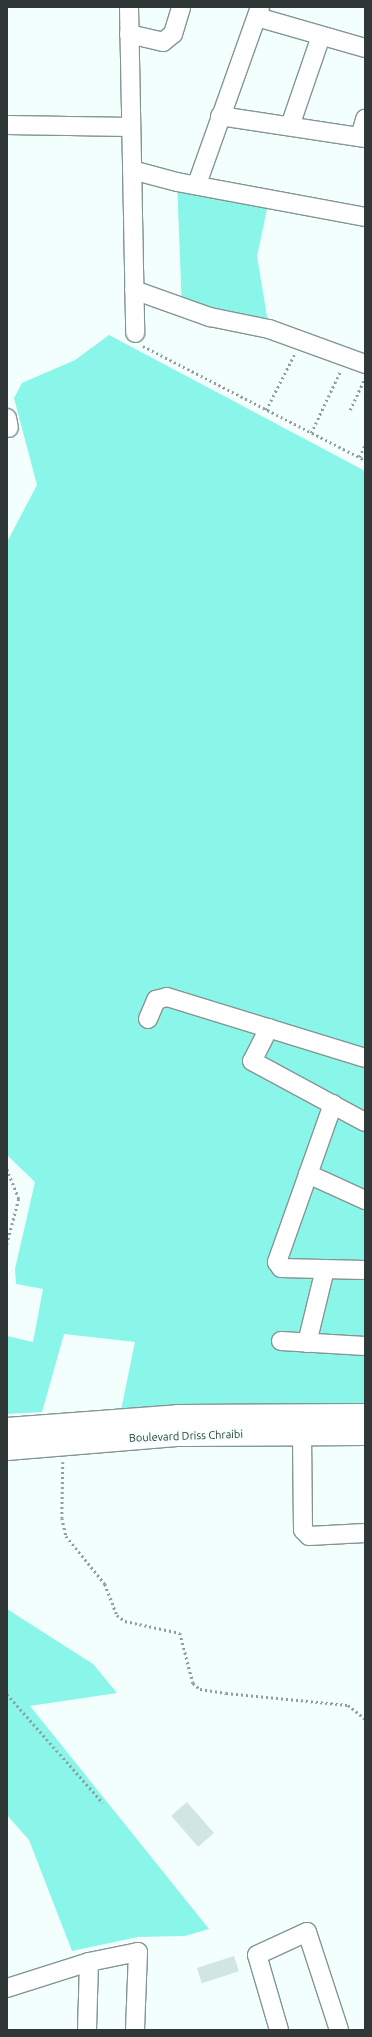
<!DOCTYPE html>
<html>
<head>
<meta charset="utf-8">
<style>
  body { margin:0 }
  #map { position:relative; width:372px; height:2037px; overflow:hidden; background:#f2fffd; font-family:Ubuntu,sans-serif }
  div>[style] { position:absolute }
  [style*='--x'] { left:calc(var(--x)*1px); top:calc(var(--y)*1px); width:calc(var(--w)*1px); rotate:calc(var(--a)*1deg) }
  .green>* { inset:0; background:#89f6e9 }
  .building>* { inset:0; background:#d1e6e3; transform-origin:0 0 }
  .path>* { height:2.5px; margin-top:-1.25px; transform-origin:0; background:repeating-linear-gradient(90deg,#919c9b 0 2px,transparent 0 5px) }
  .roads { filter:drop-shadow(1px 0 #839694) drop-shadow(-1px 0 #839694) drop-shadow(0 1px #839694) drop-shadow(0 -1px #839694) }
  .minor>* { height:18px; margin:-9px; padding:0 9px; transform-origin:9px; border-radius:9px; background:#fff }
  .secondary>* { height:22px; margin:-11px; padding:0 11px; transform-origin:11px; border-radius:11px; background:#fff }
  span { translate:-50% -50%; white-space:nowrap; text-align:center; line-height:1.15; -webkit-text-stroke:4px #f2fffd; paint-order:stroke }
  .street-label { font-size:11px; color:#2f3837 }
  .frame { position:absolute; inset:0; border:8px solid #2f3837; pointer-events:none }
</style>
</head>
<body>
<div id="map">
  <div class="green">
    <div style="clip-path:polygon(177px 182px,269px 200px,257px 256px,269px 329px,182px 309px)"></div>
    <div style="clip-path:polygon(109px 335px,365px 471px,365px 1409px,121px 1410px,135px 1342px,64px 1334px,42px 1412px,7px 1414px,7px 1336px,33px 1342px,43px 1289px,16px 1284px,15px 1269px,35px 1182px,7px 1155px,7px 542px,37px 485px,14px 398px,22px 383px,75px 360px)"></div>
    <div style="clip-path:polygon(7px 1609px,93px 1664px,117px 1693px,30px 1706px,209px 1929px,185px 1936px,138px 1937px,72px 1951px,29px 1840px,7px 1815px)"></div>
  </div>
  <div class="building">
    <div style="left:187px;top:1802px;width:41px;height:21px;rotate:49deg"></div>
    <div style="left:234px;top:1956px;width:16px;height:39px;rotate:72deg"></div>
  </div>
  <div class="path">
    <div style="--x:143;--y:346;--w:250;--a:27.2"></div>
    <div style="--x:266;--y:410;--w:62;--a:-63"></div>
    <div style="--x:350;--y:410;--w:33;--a:-65"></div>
    <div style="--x:311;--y:433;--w:68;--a:-64.6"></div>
    <div style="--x:359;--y:457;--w:13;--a:-63"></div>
    <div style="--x:7;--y:1169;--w:32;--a:68"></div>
    <div style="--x:19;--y:1199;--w:47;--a:104.9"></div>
    <div style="--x:63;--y:1462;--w:56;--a:91"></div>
    <div style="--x:62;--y:1518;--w:18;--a:77"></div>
    <div style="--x:66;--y:1536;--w:62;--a:50.9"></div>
    <div style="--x:105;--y:1584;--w:33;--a:69"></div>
    <div style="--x:117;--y:1615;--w:10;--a:37"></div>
    <div style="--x:125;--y:1621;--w:56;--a:12.3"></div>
    <div style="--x:180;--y:1633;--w:52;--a:75.4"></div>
    <div style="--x:193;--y:1683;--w:9;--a:41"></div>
    <div style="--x:200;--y:1689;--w:26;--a:9"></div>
    <div style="--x:226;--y:1693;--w:123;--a:5.6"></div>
    <div style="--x:348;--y:1705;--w:22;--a:39"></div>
    <div style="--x:7;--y:1694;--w:145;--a:48.6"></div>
  </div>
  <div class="roads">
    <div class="minor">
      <div style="--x:129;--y:7;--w:326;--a:88.9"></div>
      <div style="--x:257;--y:17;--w:112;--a:16"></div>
      <div style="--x:129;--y:34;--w:35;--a:13"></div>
      <div style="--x:163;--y:42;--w:13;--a:-39"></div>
      <div style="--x:173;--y:34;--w:28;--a:-73"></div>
      <div style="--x:220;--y:116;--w:147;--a:8.6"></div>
      <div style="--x:7;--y:125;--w:124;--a:0.9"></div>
      <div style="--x:290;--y:126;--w:95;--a:-71"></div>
      <div style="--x:360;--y:137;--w:19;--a:-74"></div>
      <div style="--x:132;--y:170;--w:47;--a:14.9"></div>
      <div style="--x:177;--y:182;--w:191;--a:10.5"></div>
      <div style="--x:197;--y:184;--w:188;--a:-70.4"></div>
      <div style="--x:134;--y:290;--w:81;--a:19.6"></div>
      <div style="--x:210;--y:317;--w:60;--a:11.5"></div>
      <div style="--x:269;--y:329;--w:102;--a:20"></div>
      <div style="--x:7;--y:418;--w:10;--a:79"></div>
      <div style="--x:148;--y:1019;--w:21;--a:-67"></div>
      <div style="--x:156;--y:1000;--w:11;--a:-15"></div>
      <div style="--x:167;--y:997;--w:207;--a:17.1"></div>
      <div style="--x:269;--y:1028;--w:37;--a:117"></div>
      <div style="--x:252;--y:1061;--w:128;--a:28.4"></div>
      <div style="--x:333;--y:1104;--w:168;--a:109.5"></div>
      <div style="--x:277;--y:1262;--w:7;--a:56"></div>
      <div style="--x:281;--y:1268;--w:84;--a:1.4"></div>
      <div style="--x:308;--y:1174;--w:63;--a:24.5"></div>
      <div style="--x:281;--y:1341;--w:84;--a:3.4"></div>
      <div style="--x:307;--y:1343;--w:76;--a:-76.3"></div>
      <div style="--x:302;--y:1434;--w:96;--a:89.4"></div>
      <div style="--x:303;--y:1530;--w:8;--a:45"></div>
      <div style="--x:309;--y:1536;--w:56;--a:-3.1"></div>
      <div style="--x:7;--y:1988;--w:86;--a:-17.6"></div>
      <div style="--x:89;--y:1962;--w:50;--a:-11.5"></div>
      <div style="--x:138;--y:1952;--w:78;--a:92.2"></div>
      <div style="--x:87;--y:2030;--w:68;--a:-88.3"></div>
      <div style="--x:279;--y:2030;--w:78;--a:-106.3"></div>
      <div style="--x:257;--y:1955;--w:55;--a:-24.7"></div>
      <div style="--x:307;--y:1932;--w:103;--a:71.9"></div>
    </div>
    <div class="secondary">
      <div style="--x:7;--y:1429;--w:171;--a:-4.3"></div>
      <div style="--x:178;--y:1416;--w:187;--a:-0.3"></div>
      <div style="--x:7;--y:1449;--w:173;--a:-4.7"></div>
      <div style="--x:179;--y:1435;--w:186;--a:-0.3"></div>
    </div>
  </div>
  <div class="street-label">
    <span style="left:186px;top:1436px;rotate:-2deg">Boulevard Driss Chraibi</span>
  </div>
  <div class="frame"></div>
</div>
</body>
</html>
